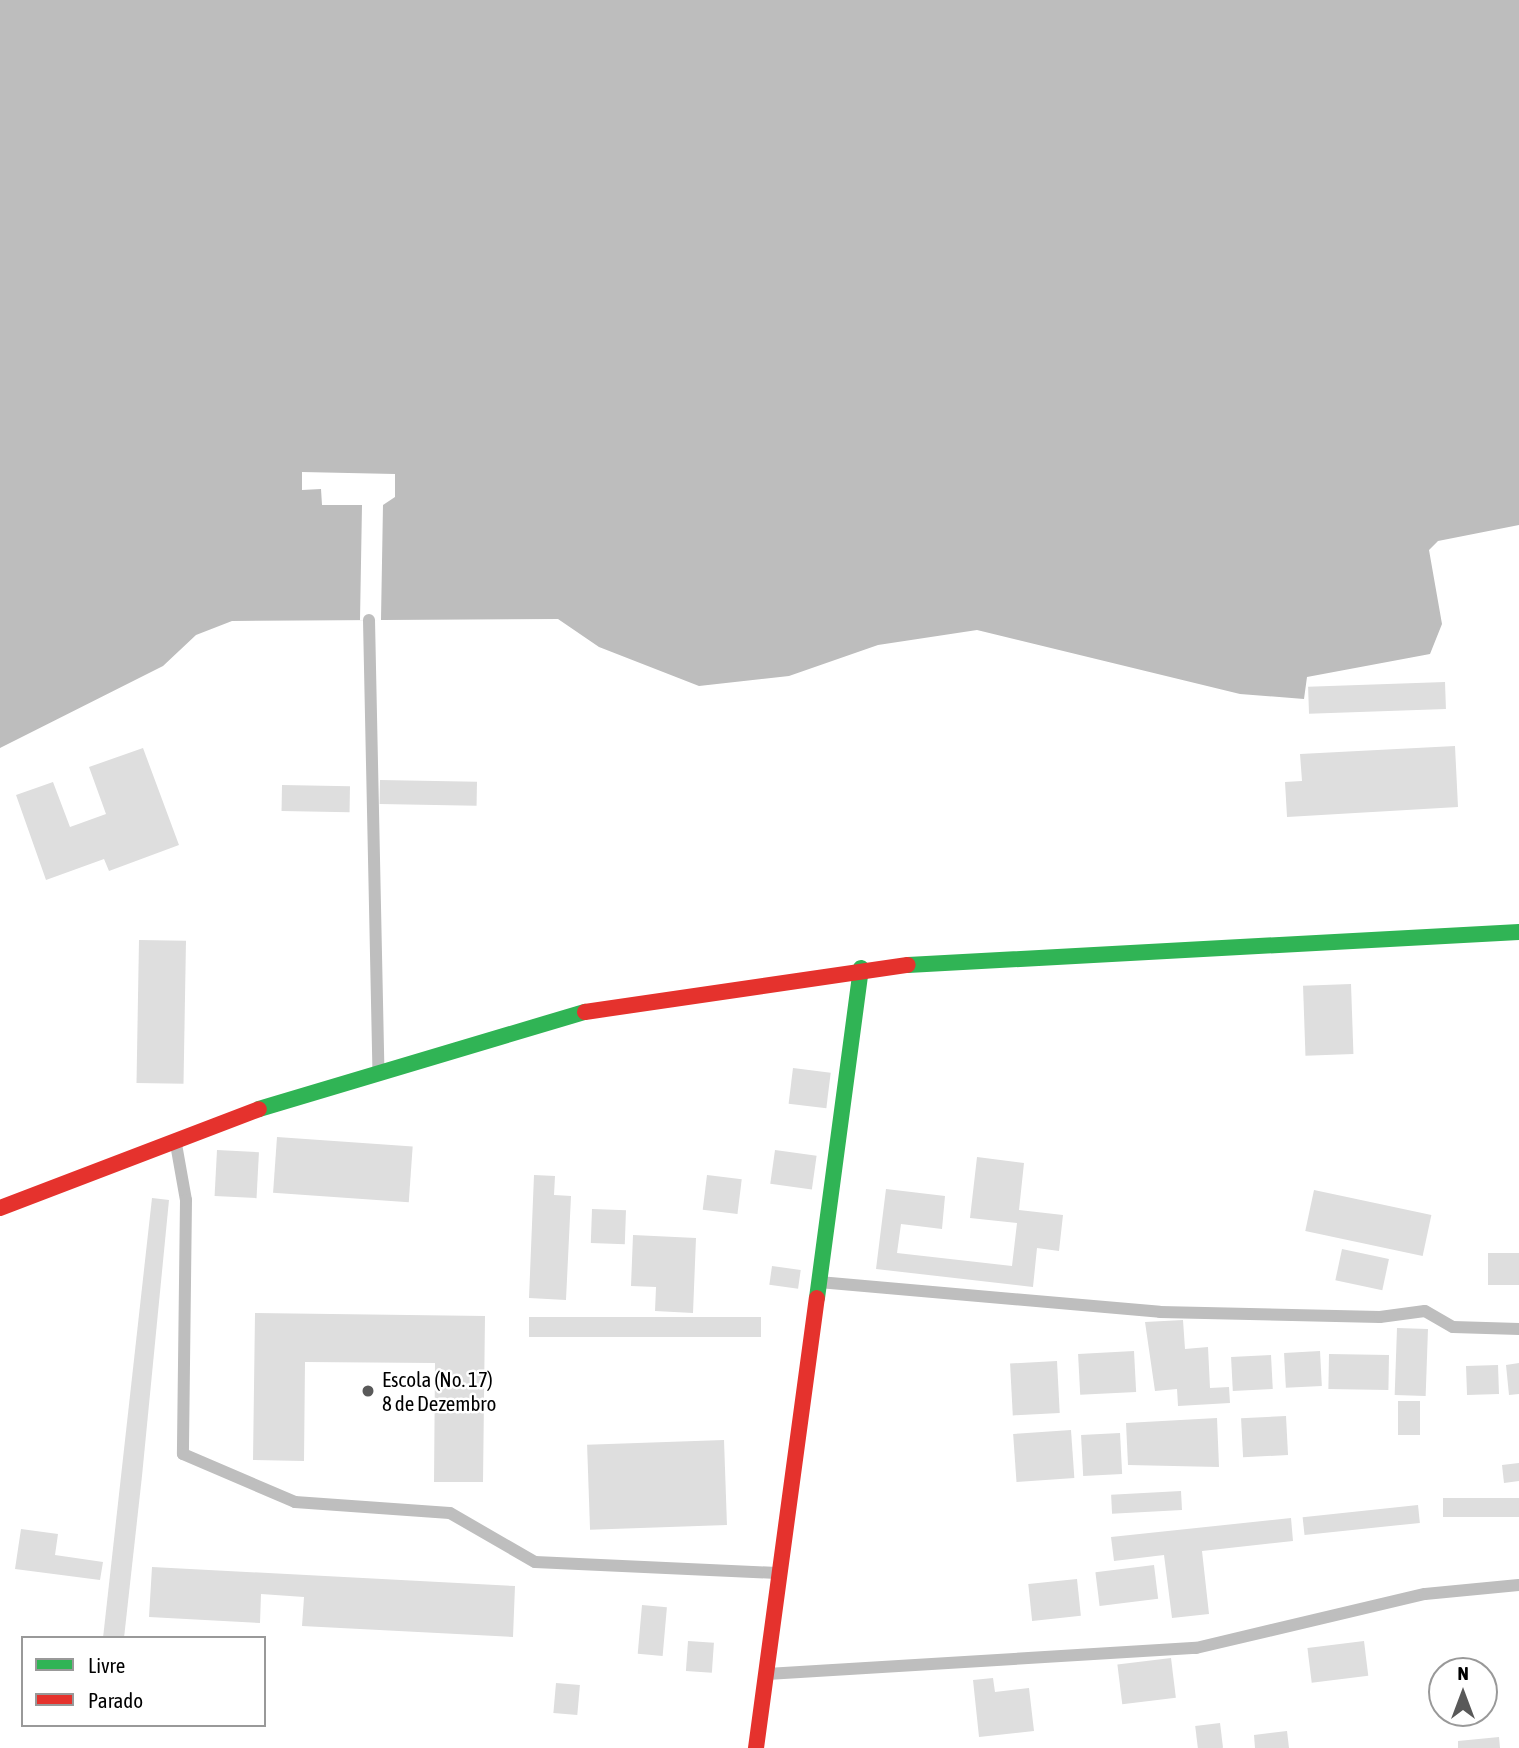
<!DOCTYPE html>
<html>
<head>
<meta charset="utf-8">
<style>
  body { margin:0 }
  #map { position:relative; width:1519px; height:1748px; overflow:hidden; background:#fff; font-family:"Asap Condensed",sans-serif }
  div>[style] { position:absolute }
  [style*='--x'] { left:calc(var(--x)*1px); top:calc(var(--y)*1px); width:calc(var(--w)*1px); rotate:calc(var(--a)*1deg) }
  .water>* { inset:0; background:#bdbdbd }
  .pier>* { inset:0; background:#fff }
  .building>* { inset:0; background:#dedede; transform-origin:0 0 }
  .lane>* { height:12px; margin:-6px; padding:0 6px; transform-origin:6px; border-radius:6px; background:#bebebe }
  .fast>* { height:16px; margin:-8px; padding:0 8px; transform-origin:8px; border-radius:8px; background:#30b455 }
  .jam>* { height:16px; margin:-8px; padding:0 8px; transform-origin:8px; border-radius:8px; background:#e5322d }
  .dots>* { width:19px; height:19px; translate:-50% -50%; box-sizing:border-box; border:4px solid #fff; border-radius:50% }
  span { translate:-50% -50%; white-space:nowrap; text-align:center; line-height:1.15; -webkit-text-stroke:5px #fff; paint-order:stroke }
  .poi-label { font-size:21px; color:#000 }
  .left { translate:0 -50%; text-align:left }
  .legend { position:absolute; left:21px; top:1636px; width:245px; height:91px; box-sizing:border-box; background:#fff; border:2px solid #999; margin:0; padding:9px 12px; list-style:none; font-size:21px; color:#000 }
  .legend li { display:flex; align-items:center; gap:14px; height:35px }
  .legend b { width:35px; border:2px solid #999 }
  .north { position:absolute; left:1428px; top:1657px; width:70px; height:70px; box-sizing:border-box; background:#fff; border:2px solid #999; border-radius:50%; rotate:0deg; font-size:19px; font-weight:700; line-height:28px; text-align:center; color:#000 }
  .north::after { content:''; display:block; margin:auto; width:24px; height:32px; background:#595959; clip-path:polygon(50% 0,100% 100%,50% 72%,0 100%) }
</style>
</head>
<body>
<div id="map">
  <div class="water">
    <div style="clip-path:polygon(0 0,1519px 0,1519px 525px,1438px 541px,1429px 550px,1442px 624px,1430px 654px,1307px 677px,1304px 699px,1240px 694px,977px 630px,878px 645px,789px 676px,699px 686px,599px 647px,558px 619px,232px 621px,196px 635px,163px 666px,0 748px)"></div>
  </div>
  <div class="pier">
    <div style="clip-path:polygon(302px 472px,395px 474px,395px 497px,383px 505px,381px 620px,360px 620px,362px 505px,322px 505px,321px 489px,302px 490px)"></div>
  </div>
  <div class="building">
    <div style="left:1445px;top:682px;width:27px;height:137px;rotate:88deg"></div>
    <div style="clip-path:polygon(1455px 746px,1458px 807px,1287px 817px,1285px 782px,1302px 781px,1300px 754px)"></div>
    <div style="clip-path:polygon(143px 748px,179px 845px,109px 871px,104px 859px,46px 880px,16px 795px,53px 782px,70px 827px,106px 814px,89px 767px)"></div>
    <div style="left:380px;top:780px;width:97px;height:24px;rotate:1deg"></div>
    <div style="left:282px;top:785px;width:68px;height:26px;rotate:1deg"></div>
    <div style="left:139px;top:940px;width:47px;height:143px;rotate:1deg"></div>
    <div style="left:1351px;top:984px;width:70px;height:48px;rotate:88deg"></div>
    <div style="left:793px;top:1068px;width:38px;height:36px;rotate:7deg"></div>
    <div style="left:277px;top:1137px;width:136px;height:56px;rotate:4deg"></div>
    <div style="left:217px;top:1150px;width:42px;height:46px;rotate:3deg"></div>
    <div style="left:775px;top:1150px;width:42px;height:34px;rotate:8deg"></div>
    <div style="clip-path:polygon(977px 1157px,1024px 1163px,1019px 1210px,1063px 1215px,1059px 1251px,1037px 1248px,1033px 1287px,876px 1269px,886px 1189px,945px 1196px,942px 1229px,901px 1224px,897px 1253px,1012px 1266px,1017px 1223px,970px 1218px)"></div>
    <div style="clip-path:polygon(534px 1175px,555px 1176px,554px 1195px,571px 1196px,566px 1300px,529px 1298px)"></div>
    <div style="left:707px;top:1175px;width:35px;height:35px;rotate:7deg"></div>
    <div style="left:1314px;top:1190px;width:120px;height:42px;rotate:12deg"></div>
    <div style="clip-path:polygon(152px 1198px,169px 1200px,142px 1476px,124px 1638px,103px 1638px)"></div>
    <div style="left:592px;top:1209px;width:34px;height:34px;rotate:2deg"></div>
    <div style="clip-path:polygon(633px 1235px,696px 1238px,693px 1313px,655px 1311px,656px 1287px,631px 1286px)"></div>
    <div style="left:1342px;top:1249px;width:48px;height:32px;rotate:12deg"></div>
    <div style="left:1488px;top:1253px;width:31px;height:32px"></div>
    <div style="left:772px;top:1266px;width:29px;height:19px;rotate:8deg"></div>
    <div style="clip-path:polygon(255px 1313px,485px 1316px,483px 1482px,434px 1482px,435px 1363px,305px 1362px,304px 1461px,253px 1460px)"></div>
    <div style="left:761px;top:1317px;width:20px;height:232px;rotate:90deg"></div>
    <div style="clip-path:polygon(1183px 1320px,1185px 1349px,1208px 1347px,1210px 1388px,1229px 1387px,1230px 1403px,1178px 1406px,1177px 1389px,1155px 1391px,1145px 1322px)"></div>
    <div style="left:1397px;top:1328px;width:31px;height:67px;rotate:2deg"></div>
    <div style="left:1134px;top:1351px;width:41px;height:56px;rotate:87deg"></div>
    <div style="left:1320px;top:1351px;width:35px;height:36px;rotate:87deg"></div>
    <div style="left:1329px;top:1354px;width:60px;height:35px;rotate:1deg"></div>
    <div style="left:1271px;top:1355px;width:34px;height:40px;rotate:87deg"></div>
    <div style="left:1057px;top:1361px;width:52px;height:47px;rotate:87deg"></div>
    <div style="clip-path:polygon(1519px 1363px,1519px 1394px,1509px 1395px,1506px 1365px)"></div>
    <div style="left:1498px;top:1365px;width:29px;height:32px;rotate:88deg"></div>
    <div style="left:1398px;top:1401px;width:22px;height:34px"></div>
    <div style="left:1286px;top:1416px;width:39px;height:45px;rotate:87deg"></div>
    <div style="clip-path:polygon(1217px 1418px,1219px 1467px,1128px 1465px,1126px 1423px)"></div>
    <div style="left:1071px;top:1430px;width:48px;height:58px;rotate:86deg"></div>
    <div style="left:1120px;top:1433px;width:41px;height:39px;rotate:87deg"></div>
    <div style="left:724px;top:1440px;width:85px;height:137px;rotate:88deg"></div>
    <div style="clip-path:polygon(1519px 1463px,1519px 1481px,1504px 1483px,1502px 1465px)"></div>
    <div style="left:1181px;top:1491px;width:19px;height:70px;rotate:87deg"></div>
    <div style="left:1519px;top:1498px;width:19px;height:76px;rotate:90deg"></div>
    <div style="left:1418px;top:1505px;width:18px;height:116px;rotate:84deg"></div>
    <div style="clip-path:polygon(1291px 1518px,1293px 1541px,1202px 1551px,1209px 1614px,1172px 1618px,1164px 1555px,1114px 1561px,1111px 1537px)"></div>
    <div style="clip-path:polygon(21px 1529px,58px 1534px,55px 1555px,103px 1562px,100px 1580px,15px 1569px)"></div>
    <div style="left:1154px;top:1565px;width:34px;height:59px;rotate:83deg"></div>
    <div style="clip-path:polygon(152px 1567px,515px 1586px,513px 1637px,302px 1626px,304px 1597px,261px 1594px,260px 1623px,149px 1617px)"></div>
    <div style="left:1077px;top:1579px;width:37px;height:49px;rotate:84deg"></div>
    <div style="left:642px;top:1605px;width:25px;height:49px;rotate:5deg"></div>
    <div style="left:688px;top:1641px;width:26px;height:30px;rotate:4deg"></div>
    <div style="left:1364px;top:1641px;width:35px;height:57px;rotate:83deg"></div>
    <div style="left:1171px;top:1658px;width:40px;height:54px;rotate:83deg"></div>
    <div style="clip-path:polygon(993px 1678px,995px 1692px,1029px 1688px,1034px 1731px,979px 1737px,973px 1680px)"></div>
    <div style="left:556px;top:1683px;width:24px;height:30px;rotate:5deg"></div>
    <div style="left:1220px;top:1723px;width:25px;height:25px;rotate:83deg"></div>
    <div style="clip-path:polygon(1287px 1731px,1289px 1748px,1255px 1748px,1254px 1735px)"></div>
    <div style="clip-path:polygon(1499px 1737px,1500px 1748px,1458px 1748px,1458px 1741px)"></div>
  </div>
  <div class="lane">
    <div style="--x:369;--y:620;--w:448;--a:88.8"></div>
    <div style="--x:176;--y:1144;--w:57;--a:79.9"></div>
    <div style="--x:186;--y:1200;--w:254;--a:90.7"></div>
    <div style="--x:183;--y:1454;--w:122;--a:23.2"></div>
    <div style="--x:295;--y:1502;--w:155;--a:4.1"></div>
    <div style="--x:450;--y:1513;--w:98;--a:30"></div>
    <div style="--x:535;--y:1562;--w:242;--a:2.6"></div>
    <div style="--x:819;--y:1282;--w:342;--a:5"></div>
    <div style="--x:1160;--y:1312;--w:220;--a:1.3"></div>
    <div style="--x:1380;--y:1317;--w:45;--a:-7.6"></div>
    <div style="--x:1425;--y:1311;--w:32;--a:30"></div>
    <div style="--x:1453;--y:1327;--w:66;--a:1.7"></div>
    <div style="--x:767;--y:1674;--w:430;--a:-3.5"></div>
    <div style="--x:1196;--y:1648;--w:235;--a:-13.3"></div>
    <div style="--x:1425;--y:1594;--w:94;--a:-5.5"></div>
  </div>
  <div class="fast">
    <div style="--x:908;--y:965;--w:612;--a:-3.09"></div>
    <div style="--x:259;--y:1109;--w:340;--a:-16.6"></div>
    <div style="--x:817;--y:1298;--w:333;--a:-82.4"></div>
  </div>
  <div class="jam">
    <div style="--x:585;--y:1012;--w:326;--a:-8.3"></div>
    <div style="--x:0;--y:1208;--w:277;--a:-20.9"></div>
    <div style="--x:756;--y:1748;--w:454;--a:-82.3"></div>
  </div>
  <div class="dots">
    <div style="left:368px;top:1391px;background:#595959"></div>
  </div>
  <div class="poi-label">
    <span class="left" style="left:382px;top:1391px">Escola (No. 17)<br>8 de Dezembro</span>
  </div>
  <ul class="legend">
  <li><b style="height:9px;background:#30b455"></b>Livre</li>
  <li><b style="height:9px;background:#e5322d"></b>Parado</li>
  </ul>
  <div class="north">N</div>
</div>
</body>
</html>
